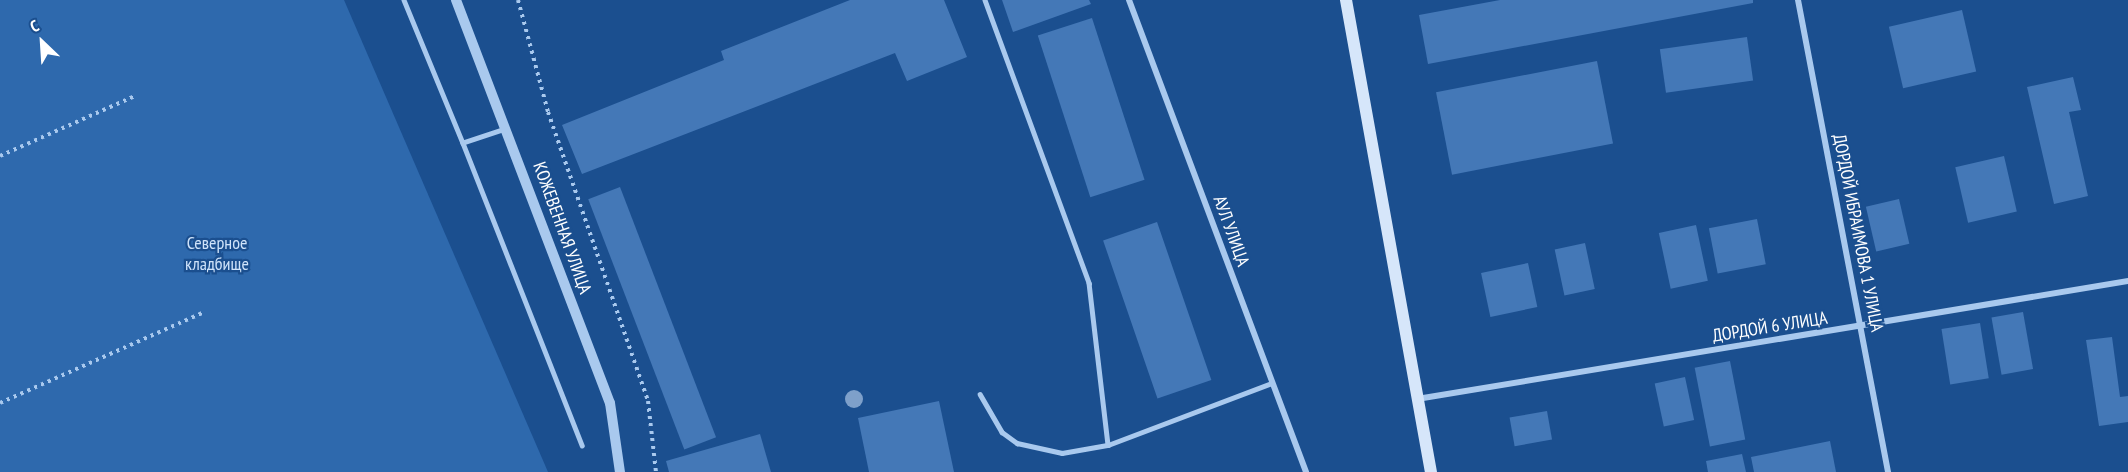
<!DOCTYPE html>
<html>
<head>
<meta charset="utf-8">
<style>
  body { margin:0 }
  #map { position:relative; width:2128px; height:472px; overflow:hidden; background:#1b4f8f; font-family:"PT Sans Narrow",sans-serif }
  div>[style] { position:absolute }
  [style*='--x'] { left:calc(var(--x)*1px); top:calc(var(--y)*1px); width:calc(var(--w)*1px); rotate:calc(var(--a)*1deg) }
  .green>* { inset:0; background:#2e69ad }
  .building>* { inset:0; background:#4478b7; transform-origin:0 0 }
  .path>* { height:4px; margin-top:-2px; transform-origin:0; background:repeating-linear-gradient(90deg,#a9c9ee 0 3px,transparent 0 7.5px) }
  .service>* { height:4.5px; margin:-2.25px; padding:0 2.25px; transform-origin:2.25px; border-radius:2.25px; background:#a9c9ee }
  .minor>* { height:6px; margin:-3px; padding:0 3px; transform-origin:3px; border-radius:3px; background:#a9c9ee }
  .tertiary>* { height:10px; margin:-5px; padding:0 5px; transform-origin:5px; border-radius:5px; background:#a9c9ee }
  .secondary>* { height:12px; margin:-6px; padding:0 6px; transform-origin:6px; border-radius:6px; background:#d6e6fa }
  .trees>* { width:18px; height:18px; margin:-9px; border-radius:50%; background:#7ea0ca }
  span { translate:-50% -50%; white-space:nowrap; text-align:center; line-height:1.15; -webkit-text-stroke:4.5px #1b4f8f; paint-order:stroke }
  .street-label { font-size:18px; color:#fff }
  .park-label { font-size:18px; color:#cfe3fa }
  .north { position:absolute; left:12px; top:12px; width:60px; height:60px; -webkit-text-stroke:4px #1b4f8f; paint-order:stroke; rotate:335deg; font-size:16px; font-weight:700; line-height:24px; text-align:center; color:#fff }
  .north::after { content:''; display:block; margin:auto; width:21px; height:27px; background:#fff; clip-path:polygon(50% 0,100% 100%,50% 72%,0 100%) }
</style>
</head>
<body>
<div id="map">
  <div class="green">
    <div style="clip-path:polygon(0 0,344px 0,548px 472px,0 472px)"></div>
  </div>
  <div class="building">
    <div style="clip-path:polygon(850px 0,944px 0,967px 57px,907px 81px,895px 53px,582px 174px,562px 125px,724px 60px,721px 51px)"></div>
    <div style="clip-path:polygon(1002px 0,1089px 0,1091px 4px,1013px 32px)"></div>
    <div style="clip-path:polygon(1500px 0,1753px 0,1753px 3px,1428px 64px,1419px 15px)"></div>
    <div style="left:1962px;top:10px;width:63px;height:75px;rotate:77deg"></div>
    <div style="left:1092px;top:18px;width:170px;height:57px;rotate:72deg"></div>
    <div style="left:1747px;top:37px;width:44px;height:88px;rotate:82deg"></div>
    <div style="left:1597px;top:61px;width:84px;height:164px;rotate:79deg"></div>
    <div style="clip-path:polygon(2073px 77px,2081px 110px,2069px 112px,2088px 196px,2054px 204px,2027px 87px)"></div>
    <div style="left:2004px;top:156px;width:57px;height:50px;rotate:77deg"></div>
    <div style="left:620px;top:187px;width:268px;height:34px;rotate:69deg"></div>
    <div style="left:1899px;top:199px;width:46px;height:34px;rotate:77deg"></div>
    <div style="left:1757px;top:219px;width:46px;height:49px;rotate:79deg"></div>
    <div style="left:1157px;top:222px;width:167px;height:57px;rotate:71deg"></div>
    <div style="left:1696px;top:225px;width:57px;height:38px;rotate:78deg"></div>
    <div style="left:1585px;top:243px;width:47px;height:31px;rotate:78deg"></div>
    <div style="left:1528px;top:263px;width:45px;height:48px;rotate:78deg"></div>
    <div style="left:2023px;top:312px;width:58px;height:32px;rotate:80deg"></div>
    <div style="left:1980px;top:323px;width:56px;height:39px;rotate:81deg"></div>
    <div style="clip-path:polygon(2112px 337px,2120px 397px,2128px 396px,2128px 422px,2099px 426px,2086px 340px)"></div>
    <div style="left:1730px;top:361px;width:80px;height:36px;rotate:79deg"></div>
    <div style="left:1685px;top:377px;width:44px;height:31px;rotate:78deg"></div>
    <div style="clip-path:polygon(939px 401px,954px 472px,869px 472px,858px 418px)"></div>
    <div style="left:1547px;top:411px;width:29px;height:38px;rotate:80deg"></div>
    <div style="clip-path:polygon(760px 434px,771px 472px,669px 472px,666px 461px)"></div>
    <div style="clip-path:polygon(1830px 441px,1836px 472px,1754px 472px,1751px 457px)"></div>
    <div style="clip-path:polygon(1742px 454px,1746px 472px,1708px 472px,1706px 461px)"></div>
  </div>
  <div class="path">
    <div style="--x:518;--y:0;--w:116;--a:75"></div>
    <div style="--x:548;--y:112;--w:306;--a:70.9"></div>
    <div style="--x:648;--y:401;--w:71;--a:83.6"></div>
    <div style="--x:0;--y:156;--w:148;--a:-24"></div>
    <div style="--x:0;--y:403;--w:221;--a:-24"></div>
  </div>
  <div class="service">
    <div style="--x:404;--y:0;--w:155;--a:67.6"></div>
    <div style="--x:985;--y:0;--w:302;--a:69.8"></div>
    <div style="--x:1089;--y:283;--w:163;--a:83.3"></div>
    <div style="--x:1108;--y:445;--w:175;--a:-20.7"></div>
    <div style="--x:505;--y:129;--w:44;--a:161.6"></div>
    <div style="--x:463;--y:143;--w:325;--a:68.5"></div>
    <div style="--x:980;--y:394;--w:44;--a:59.9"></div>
    <div style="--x:1002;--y:432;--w:19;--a:36"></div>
    <div style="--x:1017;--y:443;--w:46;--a:12.5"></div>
    <div style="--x:1062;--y:453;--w:47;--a:-9.9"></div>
  </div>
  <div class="minor">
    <div style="--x:1129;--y:0;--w:504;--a:69.44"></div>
    <div style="--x:1798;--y:0;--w:481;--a:79.2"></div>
    <div style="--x:1417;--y:399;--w:721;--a:-9.42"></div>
  </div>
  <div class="tertiary">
    <div style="--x:456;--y:0;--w:431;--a:69.1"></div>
    <div style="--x:610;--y:403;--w:70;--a:81.8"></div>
  </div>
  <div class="secondary">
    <div style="--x:1346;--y:0;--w:480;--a:79.8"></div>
  </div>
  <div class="trees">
    <div style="left:854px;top:399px"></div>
  </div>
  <div class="street-label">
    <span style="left:562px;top:228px;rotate:70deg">КОЖЕВЕННАЯ УЛИЦА</span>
    <span style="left:1231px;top:231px;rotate:70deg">АУЛ УЛИЦА</span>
    <span style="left:1858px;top:233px;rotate:79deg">ДОРДОЙ ИБРАИМОВА 1 УЛИЦА</span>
    <span style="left:1770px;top:327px;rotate:-9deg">ДОРДОЙ 6 УЛИЦА</span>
  </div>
  <div class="park-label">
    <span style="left:217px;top:254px">Северное<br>кладбище</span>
  </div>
  <div class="north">С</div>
</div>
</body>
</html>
